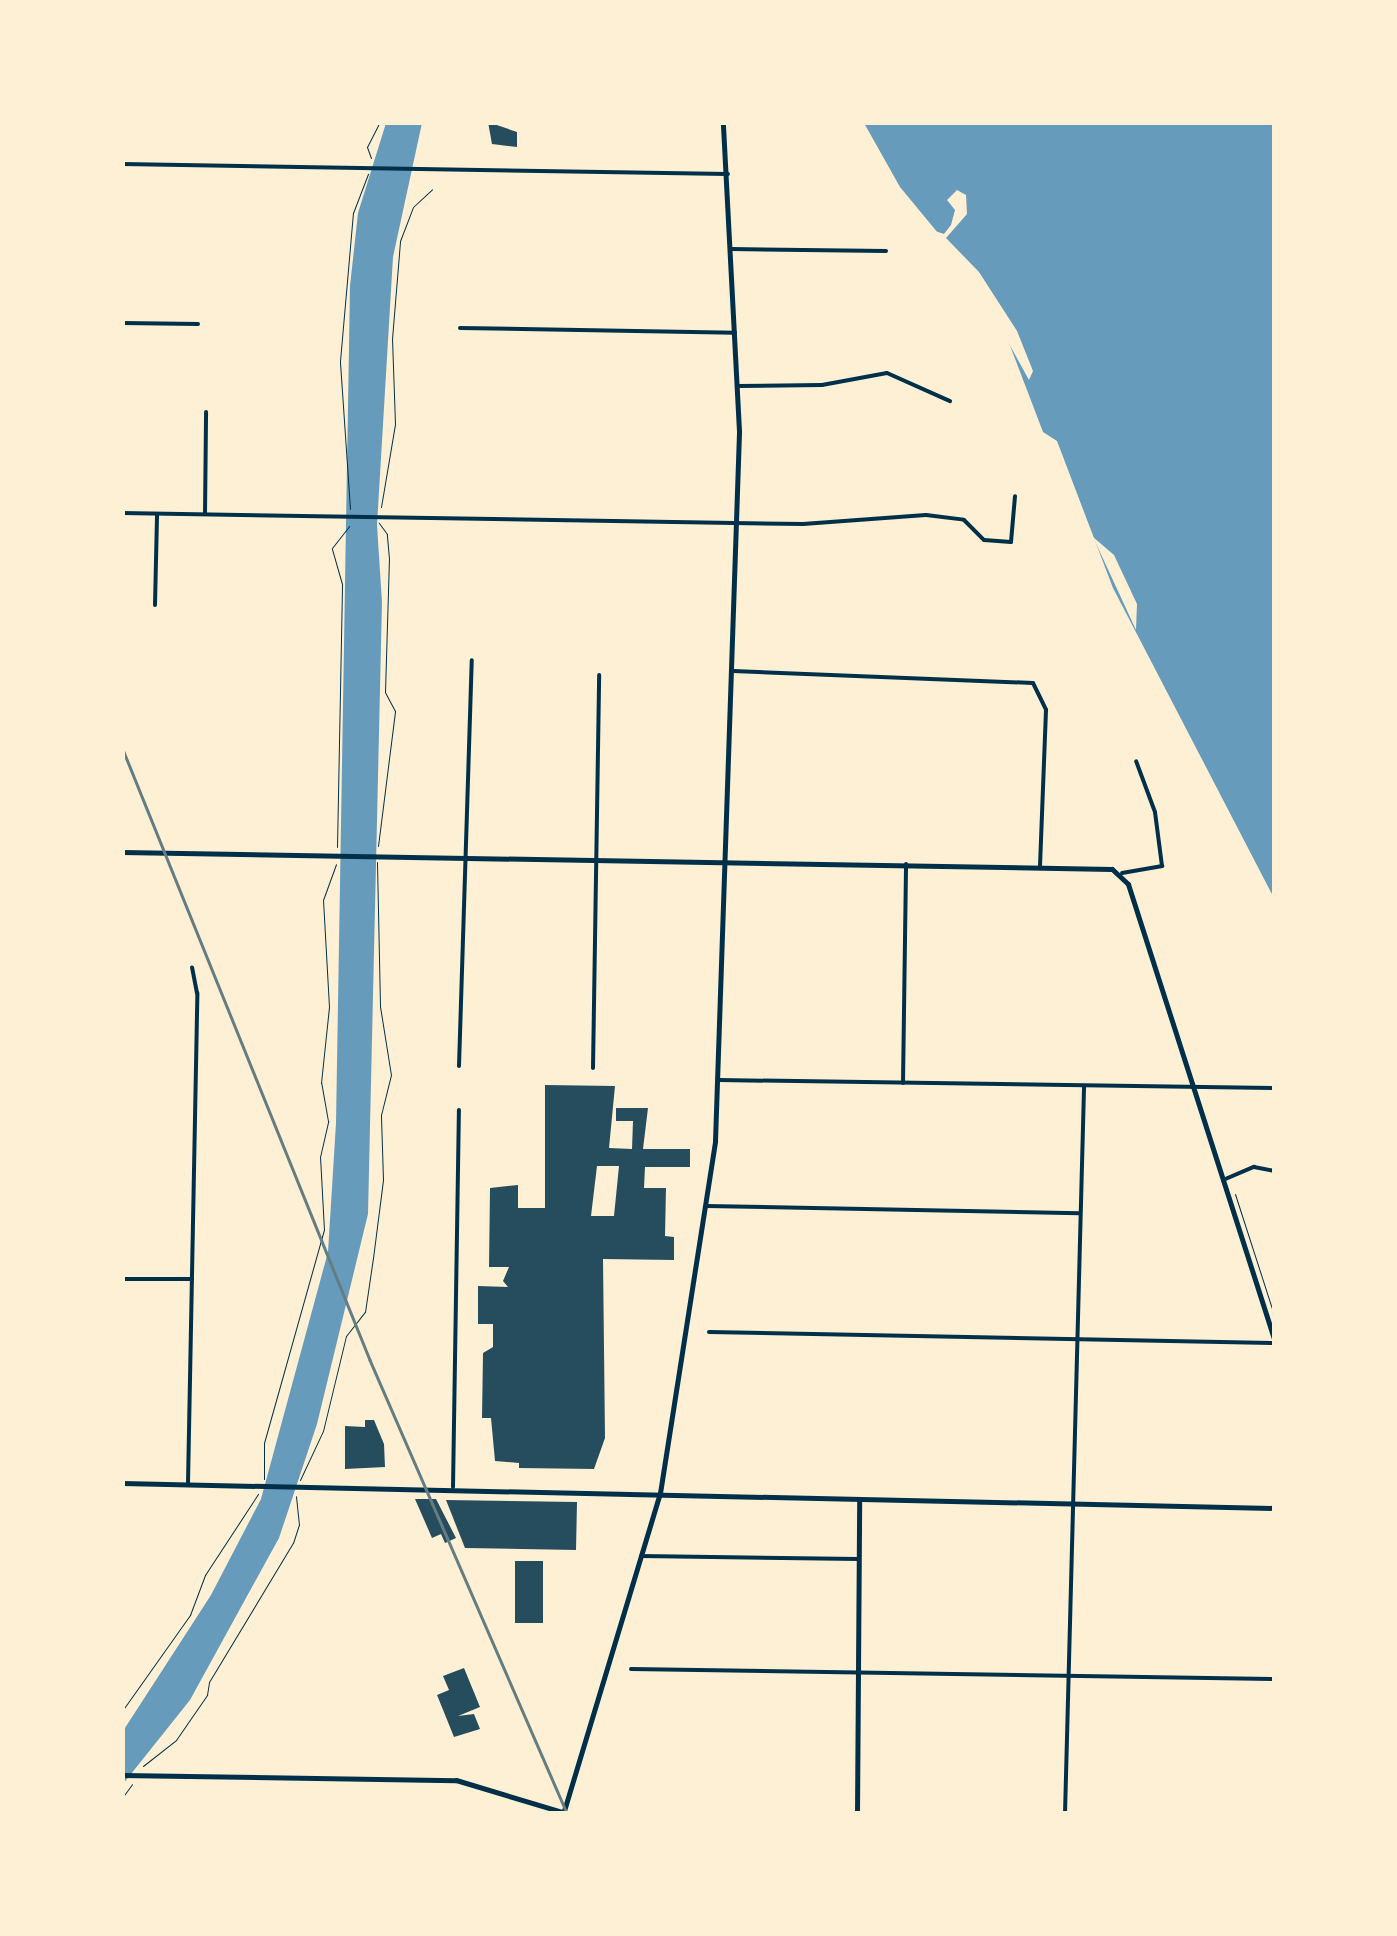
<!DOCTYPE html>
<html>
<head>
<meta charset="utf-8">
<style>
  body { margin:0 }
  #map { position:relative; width:1397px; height:1936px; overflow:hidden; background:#fdf0d5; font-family:"Varela Round",sans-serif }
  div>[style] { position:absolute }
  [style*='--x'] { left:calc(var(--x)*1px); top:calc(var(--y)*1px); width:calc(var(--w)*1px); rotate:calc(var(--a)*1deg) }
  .water>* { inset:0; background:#669bbc }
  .pier>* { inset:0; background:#fdf0d5 }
  .building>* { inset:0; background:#264d5e; transform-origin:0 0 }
  .path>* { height:1px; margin:-0.5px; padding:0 0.5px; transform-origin:0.5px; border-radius:0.5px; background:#003049 }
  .minor>* { height:4px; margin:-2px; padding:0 2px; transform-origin:2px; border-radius:2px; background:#003049 }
  .tertiary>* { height:5px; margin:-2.5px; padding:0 2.5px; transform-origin:2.5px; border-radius:2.5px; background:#003049 }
  .secondary>* { height:5px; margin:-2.5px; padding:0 2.5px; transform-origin:2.5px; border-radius:2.5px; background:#003049 }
  .rail>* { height:2.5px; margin:-1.25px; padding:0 1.25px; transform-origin:1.25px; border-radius:1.25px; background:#657d81 }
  span { translate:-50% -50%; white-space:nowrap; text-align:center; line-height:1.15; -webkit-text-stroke:10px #fdf0d5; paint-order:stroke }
  .frame { position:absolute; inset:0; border:125px solid #fdf0d5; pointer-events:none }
</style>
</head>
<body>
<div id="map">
  <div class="water">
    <div style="clip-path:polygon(386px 123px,422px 123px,393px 257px,377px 525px,382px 602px,368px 1214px,317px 1424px,279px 1538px,190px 1700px,123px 1784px,123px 1731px,211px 1595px,261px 1499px,328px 1252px,336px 1123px,350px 286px,358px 213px)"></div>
    <div style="clip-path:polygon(864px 123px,1274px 123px,1274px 898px,1113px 588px,1057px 441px,1043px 432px,1006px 335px,971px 273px,900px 187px)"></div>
  </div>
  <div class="pier">
    <div style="clip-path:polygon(957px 190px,966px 195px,967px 214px,946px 238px,979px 272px,1017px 331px,1033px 371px,1029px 380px,980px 291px,932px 230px,944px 234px,951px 225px,955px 210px,947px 200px)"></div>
    <div style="clip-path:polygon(1093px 537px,1114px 555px,1137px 604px,1136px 630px)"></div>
  </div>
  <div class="building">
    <div style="clip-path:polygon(488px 122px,517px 132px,517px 147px,492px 144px)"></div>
    <div style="clip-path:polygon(evenodd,545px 1085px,615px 1086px,609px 1148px,632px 1149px,633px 1121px,616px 1121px,616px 1108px,648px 1108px,643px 1149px,690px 1149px,690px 1167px,645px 1167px,644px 1188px,666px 1188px,665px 1236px,674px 1237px,674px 1260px,603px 1259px,605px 1438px,594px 1469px,519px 1468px,519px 1463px,495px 1461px,491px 1418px,482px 1418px,483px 1353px,493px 1347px,493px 1324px,478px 1324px,478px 1286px,508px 1287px,503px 1281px,509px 1267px,489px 1267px,490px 1188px,518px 1185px,518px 1208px,545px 1208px,545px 1085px,597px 1166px,619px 1166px,614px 1216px,591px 1216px,597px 1166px)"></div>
    <div style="clip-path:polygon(365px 1420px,374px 1420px,384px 1444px,385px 1467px,345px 1469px,345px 1426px,365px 1427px)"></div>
    <div style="clip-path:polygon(415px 1499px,436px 1499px,456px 1538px,445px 1543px,441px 1534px,432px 1538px)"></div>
    <div style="clip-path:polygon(446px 1500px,577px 1502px,576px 1550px,465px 1548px)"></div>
    <div style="left:515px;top:1561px;width:28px;height:62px"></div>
    <div style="clip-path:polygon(464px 1668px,480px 1707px,458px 1716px,474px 1714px,480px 1729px,454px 1737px,437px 1695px,449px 1690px,443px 1676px)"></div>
  </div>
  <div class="path">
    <div style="--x:371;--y:158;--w:12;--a:-110"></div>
    <div style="--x:367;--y:147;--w:28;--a:-63"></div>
    <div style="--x:381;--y:507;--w:84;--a:-80.4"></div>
    <div style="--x:395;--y:424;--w:85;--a:-92"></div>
    <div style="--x:392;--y:339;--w:98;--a:-85.3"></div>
    <div style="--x:400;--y:241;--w:36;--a:-69"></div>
    <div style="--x:413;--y:207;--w:26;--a:-43"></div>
    <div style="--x:350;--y:509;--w:148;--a:-93.9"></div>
    <div style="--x:340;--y:361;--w:149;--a:-85"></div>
    <div style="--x:353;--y:213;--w:42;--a:-69"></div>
    <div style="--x:378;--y:846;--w:136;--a:-82.8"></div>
    <div style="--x:395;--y:711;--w:21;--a:-118"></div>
    <div style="--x:385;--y:692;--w:133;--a:-88.3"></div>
    <div style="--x:389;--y:559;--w:25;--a:-95"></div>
    <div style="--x:387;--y:534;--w:14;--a:-126"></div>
    <div style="--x:337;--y:847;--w:263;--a:-88.9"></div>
    <div style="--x:342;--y:584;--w:37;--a:-106"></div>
    <div style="--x:332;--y:548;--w:28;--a:-52"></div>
    <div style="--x:1235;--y:1194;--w:127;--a:72.1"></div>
    <div style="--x:264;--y:1479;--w:36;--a:-90"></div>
    <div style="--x:264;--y:1443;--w:221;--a:-74.3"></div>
    <div style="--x:324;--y:1230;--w:73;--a:-93.1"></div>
    <div style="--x:320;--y:1157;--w:37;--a:-77"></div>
    <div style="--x:328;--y:1121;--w:39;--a:-100"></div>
    <div style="--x:321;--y:1083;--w:76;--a:-84"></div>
    <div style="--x:329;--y:1007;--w:107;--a:-93.2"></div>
    <div style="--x:323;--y:900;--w:38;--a:-70"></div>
    <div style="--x:300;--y:1480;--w:54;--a:-64.9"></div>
    <div style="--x:323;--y:1431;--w:98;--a:-76.4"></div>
    <div style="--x:346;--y:1336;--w:31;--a:-52"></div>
    <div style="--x:365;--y:1312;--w:55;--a:-81.6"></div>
    <div style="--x:373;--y:1258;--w:79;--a:-82.7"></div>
    <div style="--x:383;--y:1180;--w:65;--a:-91.8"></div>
    <div style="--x:381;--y:1115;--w:41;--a:-76"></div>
    <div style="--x:391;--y:1075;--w:70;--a:-99.1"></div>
    <div style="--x:380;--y:1006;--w:144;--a:-91.2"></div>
    <div style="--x:122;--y:1711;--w:118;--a:-54.7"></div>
    <div style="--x:190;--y:1615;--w:43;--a:-69.4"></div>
    <div style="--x:205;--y:1575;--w:97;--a:-56.8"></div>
    <div style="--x:143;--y:1766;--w:42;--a:-38.2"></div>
    <div style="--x:176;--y:1740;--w:55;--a:-55.4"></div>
    <div style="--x:207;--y:1695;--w:13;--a:-81"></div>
    <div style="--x:209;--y:1682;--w:162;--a:-58.9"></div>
    <div style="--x:293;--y:1543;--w:19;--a:-72"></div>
    <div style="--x:299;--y:1525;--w:29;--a:-96"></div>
    <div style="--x:122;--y:1798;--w:17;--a:-54"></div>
  </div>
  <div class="minor">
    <div style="--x:122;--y:164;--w:606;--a:0.95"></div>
    <div style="--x:731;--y:249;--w:155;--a:0.7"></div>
    <div style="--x:122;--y:323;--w:76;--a:0.8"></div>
    <div style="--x:460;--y:328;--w:275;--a:1"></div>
    <div style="--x:738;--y:386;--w:84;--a:-0.7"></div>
    <div style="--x:822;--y:385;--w:66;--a:-10.5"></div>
    <div style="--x:887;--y:373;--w:69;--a:24"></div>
    <div style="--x:122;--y:513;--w:681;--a:0.93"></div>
    <div style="--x:803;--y:524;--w:123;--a:-4.2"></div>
    <div style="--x:926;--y:515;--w:38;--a:7"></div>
    <div style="--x:964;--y:520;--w:28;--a:45"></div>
    <div style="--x:984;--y:540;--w:27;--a:4"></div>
    <div style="--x:1011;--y:542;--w:46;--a:-85"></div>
    <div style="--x:205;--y:514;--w:102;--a:-89.4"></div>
    <div style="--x:155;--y:605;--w:90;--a:-88.7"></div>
    <div style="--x:733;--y:671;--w:300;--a:2.3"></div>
    <div style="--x:1033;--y:683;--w:30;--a:64"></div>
    <div style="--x:1046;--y:710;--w:156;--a:92.2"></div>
    <div style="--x:1122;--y:873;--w:41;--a:-9.9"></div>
    <div style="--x:1162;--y:866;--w:54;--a:-97.4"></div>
    <div style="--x:1155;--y:812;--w:54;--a:-110.4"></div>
    <div style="--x:459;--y:1066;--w:406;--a:-88.2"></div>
    <div style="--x:593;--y:1068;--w:393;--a:-89.1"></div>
    <div style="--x:719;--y:1080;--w:555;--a:0.83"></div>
    <div style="--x:903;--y:1083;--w:219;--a:-89.2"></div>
    <div style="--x:1223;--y:1180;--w:34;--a:-23"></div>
    <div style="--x:1254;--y:1167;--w:20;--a:11"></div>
    <div style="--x:706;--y:1206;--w:374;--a:1.1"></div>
    <div style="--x:122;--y:1279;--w:70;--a:0"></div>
    <div style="--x:709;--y:1332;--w:565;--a:1.12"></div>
    <div style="--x:188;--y:1483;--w:490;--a:-88.9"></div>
    <div style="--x:197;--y:993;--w:26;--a:-101"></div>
    <div style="--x:453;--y:1487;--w:377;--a:-89.1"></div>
    <div style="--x:641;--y:1556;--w:218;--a:0.8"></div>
    <div style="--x:631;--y:1669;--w:643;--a:0.89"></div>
    <div style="--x:1065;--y:1814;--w:727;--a:-88.5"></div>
  </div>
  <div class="tertiary">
    <div style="--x:122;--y:852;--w:990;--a:0.98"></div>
    <div style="--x:1112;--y:869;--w:22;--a:43"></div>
    <div style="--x:1128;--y:884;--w:479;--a:72.2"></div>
    <div style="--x:122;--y:1775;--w:334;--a:0.9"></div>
    <div style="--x:456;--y:1780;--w:114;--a:16.8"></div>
    <div style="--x:563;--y:1814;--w:335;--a:-73.2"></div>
    <div style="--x:660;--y:1493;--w:356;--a:-81.1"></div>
    <div style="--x:715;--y:1141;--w:710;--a:-88.06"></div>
    <div style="--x:739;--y:431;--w:309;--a:-93"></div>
    <div style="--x:857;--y:1814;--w:314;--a:-89.6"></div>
  </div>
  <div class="secondary">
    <div style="--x:122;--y:1483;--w:1152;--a:1.24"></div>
  </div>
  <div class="rail">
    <div style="--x:122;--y:747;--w:661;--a:67.97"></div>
    <div style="--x:370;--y:1360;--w:495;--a:66.5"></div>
  </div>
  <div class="frame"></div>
</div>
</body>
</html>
